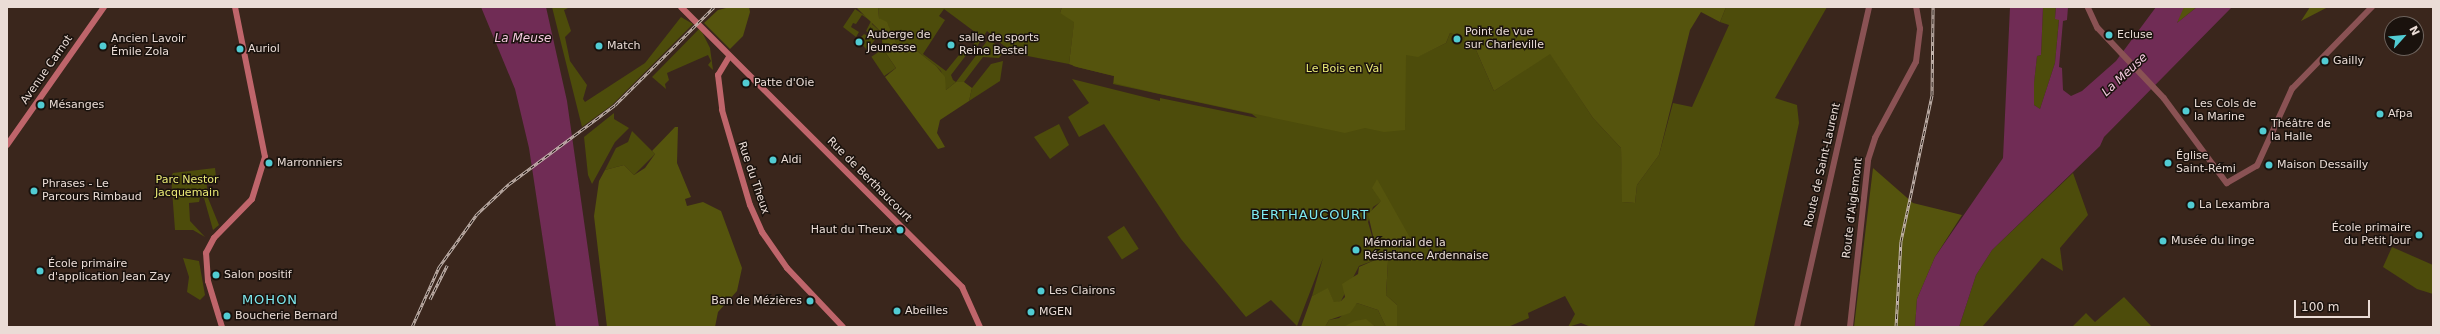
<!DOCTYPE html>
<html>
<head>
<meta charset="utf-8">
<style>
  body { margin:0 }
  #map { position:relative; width:2440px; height:334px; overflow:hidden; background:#3a261c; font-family:"DejaVu Sans",sans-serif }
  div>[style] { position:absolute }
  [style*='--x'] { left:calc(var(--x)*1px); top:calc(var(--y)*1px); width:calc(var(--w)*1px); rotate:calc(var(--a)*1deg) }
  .green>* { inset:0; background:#4d4c0b; transform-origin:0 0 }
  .forest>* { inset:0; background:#55540d }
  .water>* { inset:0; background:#702c55 }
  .tertiary>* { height:5.5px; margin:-2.75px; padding:0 2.75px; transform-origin:2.75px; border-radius:2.75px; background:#8a5254 }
  .secondary>* { height:6px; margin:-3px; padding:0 3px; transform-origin:3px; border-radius:3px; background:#bf656b }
  .rail>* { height:3px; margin-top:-1.5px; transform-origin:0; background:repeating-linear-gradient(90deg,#1a120d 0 4.5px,#c4b5ae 0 9px); box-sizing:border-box; border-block:1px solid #c4b5ae }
  .dots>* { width:11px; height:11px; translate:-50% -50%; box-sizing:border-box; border:2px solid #1a120d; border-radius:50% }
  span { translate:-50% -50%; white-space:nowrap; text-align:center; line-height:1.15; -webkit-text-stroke:3px #1a120d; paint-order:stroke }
  .poi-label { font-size:11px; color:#eadcd6 }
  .left { translate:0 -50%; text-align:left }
  .right { translate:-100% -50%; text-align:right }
  .park-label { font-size:11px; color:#eaea76 }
  .street-label { font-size:11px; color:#eadcd6 }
  .water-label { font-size:12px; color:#f3c8de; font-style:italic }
  .quarter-label { font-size:13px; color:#7eeaf0; letter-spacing:1px }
  .frame { position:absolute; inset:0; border:8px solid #eadcd6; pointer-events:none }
  .north { position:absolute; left:2384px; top:16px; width:40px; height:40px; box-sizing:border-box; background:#1a120d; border:1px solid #6d635d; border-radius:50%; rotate:63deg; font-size:11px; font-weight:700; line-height:16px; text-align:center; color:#eadcd6 }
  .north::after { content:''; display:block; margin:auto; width:14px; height:18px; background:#51ccd3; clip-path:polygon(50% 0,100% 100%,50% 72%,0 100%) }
  .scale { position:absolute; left:2294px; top:300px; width:76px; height:18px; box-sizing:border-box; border:2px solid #eadcd6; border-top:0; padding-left:5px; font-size:12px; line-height:14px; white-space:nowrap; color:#eadcd6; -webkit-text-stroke:3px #1a120d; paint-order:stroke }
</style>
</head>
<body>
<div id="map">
  <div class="green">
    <div style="clip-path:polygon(552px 7px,570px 7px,564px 10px,571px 31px,565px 37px,570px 61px,587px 85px,583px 99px,585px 102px,645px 63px,681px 17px,693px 24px,612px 105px,582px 127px)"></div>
    <div style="clip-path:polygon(878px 7px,1062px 7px,1060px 13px,1418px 20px,1419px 56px,1446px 43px,1450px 33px,1465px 38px,1476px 50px,1494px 91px,1550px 53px,1593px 118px,1621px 148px,1623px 202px,1635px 203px,1637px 185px,1659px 155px,1673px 103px,1692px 107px,1729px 25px,1720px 22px,1726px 7px,1827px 7px,1775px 98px,1797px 105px,1799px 123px,1754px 327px,1591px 327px,1581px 323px,1568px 327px,1575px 314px,1565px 296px,1528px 313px,1529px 318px,1508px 327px,1397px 327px,1397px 305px,1386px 295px,1388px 261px,1409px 256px,1412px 248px,1396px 244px,1402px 237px,1413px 242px,1382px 201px,1373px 207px,1368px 222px,1377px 253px,1375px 260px,1359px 266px,1341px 301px,1334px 303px,1328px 289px,1312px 296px,1323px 258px,1297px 326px,1271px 300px,1246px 317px,1181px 239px,1104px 124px,1079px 137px,1068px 117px,1089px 103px,1072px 79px,1160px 101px,1160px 98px,1257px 118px,1252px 114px,1113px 84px,1114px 76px,1073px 66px,1074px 24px,1069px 64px,1012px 53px,987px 31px,976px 48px,973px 46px,969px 52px,979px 35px,944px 9px,939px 16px,945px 20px,923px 54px,946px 71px,963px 50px,967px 54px,951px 75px,953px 80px,956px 82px,987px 41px,994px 43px,1002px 54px,999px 58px,983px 57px,964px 82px,956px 82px,946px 90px,941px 71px,936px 66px,912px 47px,899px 49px,888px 25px,879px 18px)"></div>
    <div style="clip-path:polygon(2043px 7px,2056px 7px,2055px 19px,2059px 19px,2055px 63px,2040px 109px,2034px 105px,2034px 82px,2037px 56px,2041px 55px)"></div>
    <div style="clip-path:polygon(855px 9px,873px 21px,872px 24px,881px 32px,867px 50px,858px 40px,864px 34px,872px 38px,873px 36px,866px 31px,871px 21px,862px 15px,856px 24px,853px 23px,851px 27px,859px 32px,856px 37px,843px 27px)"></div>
    <div style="clip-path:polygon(700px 28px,710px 48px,713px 70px,708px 65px,711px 61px,708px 55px,667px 73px,669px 80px,665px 84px,666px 89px,652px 77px)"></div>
    <div style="left:883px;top:49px;width:23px;height:14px;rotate:56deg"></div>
    <div style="clip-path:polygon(1003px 61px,1000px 81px,969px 101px,972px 88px,991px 64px)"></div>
    <div style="clip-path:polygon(614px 113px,614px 119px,629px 128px,615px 142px,592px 184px,588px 175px,584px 137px)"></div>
    <div style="clip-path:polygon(1059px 124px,1069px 145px,1050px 159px,1034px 137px)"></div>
    <div style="clip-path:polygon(632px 131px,655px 154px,634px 175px,624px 165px,605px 170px,616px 148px,628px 142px)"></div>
    <div style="clip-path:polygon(215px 168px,216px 177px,206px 178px,208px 198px,219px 225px,213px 230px,204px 198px,200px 198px,199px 202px,189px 203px,190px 221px,205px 237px,193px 230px,175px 230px,171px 177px,173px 173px)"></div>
    <div style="clip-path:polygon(2073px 173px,2088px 215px,2060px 248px,2063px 271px,2042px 258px,1982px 327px,1959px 327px,1976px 275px,1992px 250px)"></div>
    <div style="left:1124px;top:226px;width:27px;height:20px;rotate:57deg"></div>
    <div style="clip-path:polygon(2392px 247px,2433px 265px,2433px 294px,2417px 289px,2383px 267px)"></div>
    <div style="clip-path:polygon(183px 258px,199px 261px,205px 295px,200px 300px,187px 292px,189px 277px)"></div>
    <div style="clip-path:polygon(2124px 297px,2152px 327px,2072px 327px,2086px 313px,2095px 322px)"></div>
    <div style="clip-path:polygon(1357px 303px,1378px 310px,1386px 327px,1376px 327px,1366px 320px,1343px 327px,1325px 327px,1329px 320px,1339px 318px)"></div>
  </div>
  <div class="forest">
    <div style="clip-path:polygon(730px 7px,749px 7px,750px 12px,743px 36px,730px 49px,704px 23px,718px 10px)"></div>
    <div style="clip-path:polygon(856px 7px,878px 7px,879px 18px,887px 22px,899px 49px,912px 47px,936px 66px,945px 77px,946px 90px,956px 82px,964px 82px,972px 88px,969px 101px,940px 120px,937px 133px,945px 147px,938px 149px,885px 77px,896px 68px,883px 49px,882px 40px,877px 39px,881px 32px)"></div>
    <div style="clip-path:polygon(1062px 7px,1726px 7px,1720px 22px,1701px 12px,1690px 30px,1659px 155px,1637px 185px,1635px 203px,1622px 202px,1621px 148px,1593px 118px,1550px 54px,1494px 91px,1476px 50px,1463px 47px,1465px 38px,1450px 33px,1446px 43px,1418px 57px,1406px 55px,1405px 130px,1384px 132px,1365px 128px,1345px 133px,1156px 93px,1114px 83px,1114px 76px,1077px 67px,1069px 64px,1074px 22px,1060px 13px)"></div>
    <div style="clip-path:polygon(2184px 7px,2197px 7px,2177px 23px,2182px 9px)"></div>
    <div style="clip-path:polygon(2310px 7px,2328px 7px,2301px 21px)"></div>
    <div style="clip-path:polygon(675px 127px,678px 127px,677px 163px,691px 197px,685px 199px,687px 206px,703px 202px,721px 211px,742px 268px,737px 291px,718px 312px,715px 327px,607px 327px,594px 216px,599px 181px,605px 170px,624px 165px,634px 175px,645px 168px,655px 154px,652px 151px)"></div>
    <div style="clip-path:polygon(1873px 168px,1913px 203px,1962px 215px,1935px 257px,1917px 299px,1915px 327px,1854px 327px)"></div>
    <div style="clip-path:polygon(1377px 179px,1413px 243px,1402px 238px,1397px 244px,1412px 248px,1409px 257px,1388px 261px,1386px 295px,1397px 305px,1397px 327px,1386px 327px,1378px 310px,1357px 303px,1350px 313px,1329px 320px,1325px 327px,1301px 327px,1312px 296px,1328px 288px,1334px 302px,1341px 301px,1345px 297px,1342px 284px,1358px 274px,1359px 267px,1375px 260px,1377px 253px,1368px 214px,1381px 201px,1372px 188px)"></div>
    <div style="clip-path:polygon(1366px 319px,1376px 327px,1343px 327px,1355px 321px)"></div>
  </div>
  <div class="water">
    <div style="clip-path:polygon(481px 7px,546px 7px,567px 101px,599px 327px,556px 327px,529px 148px,515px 89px)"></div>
    <div style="clip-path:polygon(2010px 7px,2043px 7px,2041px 55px,2037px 56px,2034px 83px,2034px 105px,2040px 109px,2055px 63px,2059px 20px,2055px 19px,2056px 7px,2068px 7px,2067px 20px,2063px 21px,2059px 67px,2062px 68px,2063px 90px,2071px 96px,2082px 91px,2116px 61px,2156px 7px,2184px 7px,2177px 23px,2197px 7px,2232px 7px,2104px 137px,2100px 146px,1992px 250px,1976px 275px,1959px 327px,1915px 327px,1917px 299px,1935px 257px,2003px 158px)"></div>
  </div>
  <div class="tertiary">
    <div style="--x:2088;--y:7;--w:23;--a:65"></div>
    <div style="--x:2098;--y:28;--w:96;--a:46.7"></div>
    <div style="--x:2164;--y:98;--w:106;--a:53.5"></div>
    <div style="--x:2227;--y:183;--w:34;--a:-30"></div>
    <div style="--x:2257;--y:166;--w:85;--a:-65.6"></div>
    <div style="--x:2292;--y:89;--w:115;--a:-45.7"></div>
    <div style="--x:1797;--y:327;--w:328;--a:-77.3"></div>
    <div style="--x:1850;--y:327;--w:168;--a:-83.8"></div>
    <div style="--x:1868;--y:160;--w:23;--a:-72"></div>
    <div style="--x:1875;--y:138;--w:86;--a:-61.7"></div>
    <div style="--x:1916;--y:62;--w:33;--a:-83"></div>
    <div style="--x:1920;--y:29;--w:22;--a:-100"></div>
  </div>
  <div class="secondary">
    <div style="--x:681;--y:7;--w:397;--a:44.9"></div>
    <div style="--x:962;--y:287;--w:44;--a:65.8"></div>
    <div style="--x:729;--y:57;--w:21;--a:121"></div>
    <div style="--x:718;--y:75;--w:35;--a:83"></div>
    <div style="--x:722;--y:110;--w:99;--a:73.6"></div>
    <div style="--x:750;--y:205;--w:30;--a:66"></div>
    <div style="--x:762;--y:232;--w:44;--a:55.2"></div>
    <div style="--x:787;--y:268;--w:81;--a:46.5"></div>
    <div style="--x:7;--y:145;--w:169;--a:-54.9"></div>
    <div style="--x:222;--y:327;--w:48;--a:-106.9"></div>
    <div style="--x:208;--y:281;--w:28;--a:-94"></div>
    <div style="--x:206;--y:253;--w:17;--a:-62"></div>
    <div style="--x:214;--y:238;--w:54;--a:-45.7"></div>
    <div style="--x:252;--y:199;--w:44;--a:-72.8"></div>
    <div style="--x:265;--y:157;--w:153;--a:-101.3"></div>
  </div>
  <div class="rail">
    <div style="--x:430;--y:299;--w:38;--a:-63"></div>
    <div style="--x:412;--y:327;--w:66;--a:-65.8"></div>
    <div style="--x:439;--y:267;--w:65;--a:-54.4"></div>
    <div style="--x:477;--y:214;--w:44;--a:-43.2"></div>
    <div style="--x:509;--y:184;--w:132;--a:-36.7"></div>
    <div style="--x:615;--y:105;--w:139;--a:-44.7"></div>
    <div style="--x:1896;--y:327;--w:86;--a:-86.7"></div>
    <div style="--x:1901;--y:241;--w:149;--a:-78"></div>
    <div style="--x:1932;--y:95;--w:88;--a:-89.3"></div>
  </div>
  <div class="dots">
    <div style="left:2109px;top:35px;background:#51ccd3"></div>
    <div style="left:1457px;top:39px;background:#51ccd3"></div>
    <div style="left:859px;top:42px;background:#51ccd3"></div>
    <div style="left:951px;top:45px;background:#51ccd3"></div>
    <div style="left:103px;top:46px;background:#51ccd3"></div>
    <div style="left:599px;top:46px;background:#51ccd3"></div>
    <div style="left:240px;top:49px;background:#51ccd3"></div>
    <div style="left:2325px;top:61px;background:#51ccd3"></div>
    <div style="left:746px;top:83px;background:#51ccd3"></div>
    <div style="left:41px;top:105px;background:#51ccd3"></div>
    <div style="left:2186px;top:111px;background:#51ccd3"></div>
    <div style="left:2380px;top:114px;background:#51ccd3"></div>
    <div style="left:2263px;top:131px;background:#51ccd3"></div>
    <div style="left:773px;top:160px;background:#51ccd3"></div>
    <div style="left:269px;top:163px;background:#51ccd3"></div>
    <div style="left:2168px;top:163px;background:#51ccd3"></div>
    <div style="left:2269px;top:165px;background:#51ccd3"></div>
    <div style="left:34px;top:191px;background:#51ccd3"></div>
    <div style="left:2191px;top:205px;background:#51ccd3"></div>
    <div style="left:900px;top:230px;background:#51ccd3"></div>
    <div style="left:2419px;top:235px;background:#51ccd3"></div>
    <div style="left:2163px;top:241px;background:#51ccd3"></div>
    <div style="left:1356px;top:250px;background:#51ccd3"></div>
    <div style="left:40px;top:271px;background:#51ccd3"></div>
    <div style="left:216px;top:275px;background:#51ccd3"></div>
    <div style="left:1041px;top:291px;background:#51ccd3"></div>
    <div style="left:810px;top:301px;background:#51ccd3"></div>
    <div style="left:897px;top:311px;background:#51ccd3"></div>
    <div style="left:1031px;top:312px;background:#51ccd3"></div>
    <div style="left:227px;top:316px;background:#51ccd3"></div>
  </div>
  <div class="poi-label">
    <span class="left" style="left:1465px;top:39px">Point de vue<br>sur Charleville</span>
    <span class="left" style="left:2117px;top:35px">Ecluse</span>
    <span class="left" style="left:867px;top:42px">Auberge de<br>Jeunesse</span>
    <span class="left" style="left:959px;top:45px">salle de sports<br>Reine Bestel</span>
    <span class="left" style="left:111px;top:46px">Ancien Lavoir<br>Émile Zola</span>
    <span class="left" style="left:607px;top:46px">Match</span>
    <span class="left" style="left:248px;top:49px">Auriol</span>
    <span class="left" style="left:2333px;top:61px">Gailly</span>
    <span class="left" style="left:754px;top:83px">Patte d'Oie</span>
    <span class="left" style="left:49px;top:105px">Mésanges</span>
    <span class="left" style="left:2194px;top:111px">Les Cols de<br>la Marine</span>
    <span class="left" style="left:2388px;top:114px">Afpa</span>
    <span class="left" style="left:2271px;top:131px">Théâtre de<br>la Halle</span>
    <span class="left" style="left:2176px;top:163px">Église<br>Saint-Rémi</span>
    <span class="left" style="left:781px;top:160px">Aldi</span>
    <span class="left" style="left:277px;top:163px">Marronniers</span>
    <span class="left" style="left:2277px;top:165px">Maison Dessailly</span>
    <span class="left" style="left:42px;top:191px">Phrases - Le<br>Parcours Rimbaud</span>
    <span class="left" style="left:2199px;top:205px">La Lexambra</span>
    <span class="right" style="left:2411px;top:235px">École primaire<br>du Petit Jour</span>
    <span class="right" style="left:892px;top:230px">Haut du Theux</span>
    <span class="left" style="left:2171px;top:241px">Musée du linge</span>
    <span class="left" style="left:1364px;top:250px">Mémorial de la<br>Résistance Ardennaise</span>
    <span class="left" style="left:48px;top:271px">École primaire<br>d'application Jean Zay</span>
    <span class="left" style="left:224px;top:275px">Salon positif</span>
    <span class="left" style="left:1049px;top:291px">Les Clairons</span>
    <span class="right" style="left:802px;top:301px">Ban de Mézières</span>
    <span class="left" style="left:905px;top:311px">Abeilles</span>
    <span class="left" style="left:1039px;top:312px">MGEN</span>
    <span class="left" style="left:235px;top:316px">Boucherie Bernard</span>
  </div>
  <div class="park-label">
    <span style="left:1344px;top:69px">Le Bois en Val</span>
    <span style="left:187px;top:187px">Parc Nestor<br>Jacquemain</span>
  </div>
  <div class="street-label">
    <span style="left:47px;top:70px;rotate:-55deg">Avenue Carnot</span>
    <span style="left:1823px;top:165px;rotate:-77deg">Route de Saint-Laurent</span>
    <span style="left:753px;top:178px;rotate:71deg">Rue du Theux</span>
    <span style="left:869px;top:180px;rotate:45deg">Rue de Berthaucourt</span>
    <span style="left:1853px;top:208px;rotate:-83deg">Route d'Aiglemont</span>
  </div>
  <div class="water-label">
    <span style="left:523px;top:39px">La Meuse</span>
    <span style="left:2125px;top:75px;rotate:-43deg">La Meuse</span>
  </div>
  <div class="quarter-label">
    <span style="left:1310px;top:215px">BERTHAUCOURT</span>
    <span style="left:270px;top:300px">MOHON</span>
  </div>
  <div class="frame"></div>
  <div class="north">N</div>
  <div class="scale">100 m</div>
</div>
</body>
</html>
